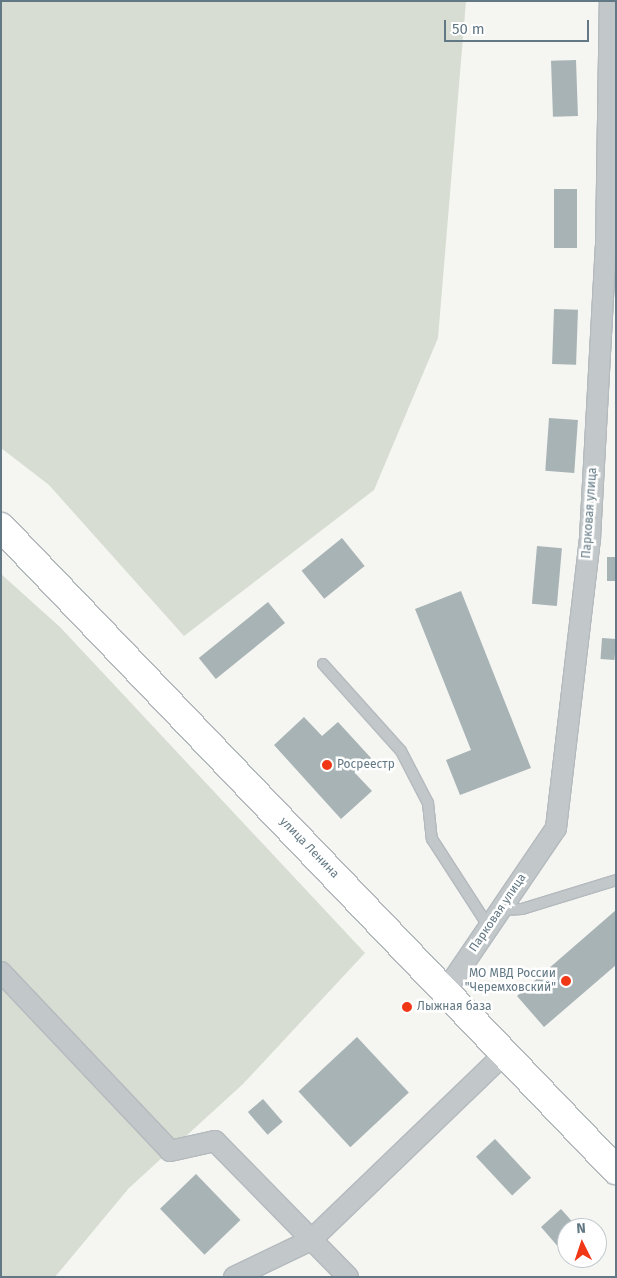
<!DOCTYPE html>
<html>
<head>
<meta charset="utf-8">
<style>
  body { margin:0 }
  #map { position:relative; width:617px; height:1278px; overflow:hidden; background:#f5f5f1; font-family:"Fira Sans",sans-serif }
  div>[style] { position:absolute }
  [style*='--x'] { left:calc(var(--x)*1px); top:calc(var(--y)*1px); width:calc(var(--w)*1px); rotate:calc(var(--a)*1deg) }
  .green>* { inset:0; background:#d7ddd2 }
  .building>* { inset:0; background:#a8b3b6; transform-origin:0 0 }
  .roads { filter:drop-shadow(1px 0 #b4babe) drop-shadow(-1px 0 #b4babe) drop-shadow(0 1px #b4babe) drop-shadow(0 -1px #b4babe) }
  .lane>* { height:10px; margin:-5px; padding:0 5px; transform-origin:5px; border-radius:5px; background:#c2c7c9 }
  .street>* { height:20px; margin:-10px; padding:0 10px; transform-origin:10px; border-radius:10px; background:#c2c7c9 }
  .secondary>* { height:28px; margin:-14px; padding:0 14px; transform-origin:14px; border-radius:14px; background:#fff }
  .dots>* { width:14px; height:14px; translate:-50% -50%; box-sizing:border-box; border:2px solid #fff; border-radius:50% }
  span { translate:-50% -50%; white-space:nowrap; text-align:center; line-height:1.15; -webkit-text-stroke:5px #fff; paint-order:stroke }
  .street-label { font-size:12px; color:#627884 }
  .poi-label { font-size:12px; color:#627884 }
  .left { translate:0 -50%; text-align:left }
  .right { translate:-100% -50%; text-align:right }
  .frame { position:absolute; inset:0; border:2px solid #627884; pointer-events:none }
  .north { position:absolute; left:557px; top:1218px; width:50px; height:50px; box-sizing:border-box; background:#fff; border:1px solid #c0c9ce; border-radius:50%; rotate:356deg; font-size:14px; font-weight:700; line-height:20px; text-align:center; color:#627884 }
  .north::after { content:''; display:block; margin:auto; width:18px; height:22px; background:#f03716; clip-path:polygon(50% 0,100% 100%,50% 72%,0 100%) }
  .scale { position:absolute; left:444px; top:20px; width:145px; height:22px; box-sizing:border-box; border:2px solid #627884; border-top:0; padding-left:6px; font-size:15px; line-height:18px; white-space:nowrap; color:#627884; -webkit-text-stroke:4px #fff; paint-order:stroke }
</style>
</head>
<body>
<div id="map">
  <div class="green">
    <div style="clip-path:polygon(1px 1px,466px 1px,438px 338px,374px 490px,184px 636px,49px 485px,1px 448px)"></div>
    <div style="clip-path:polygon(1px 574px,60px 627px,365px 953px,243px 1084px,129px 1188px,55px 1277px,1px 1277px)"></div>
  </div>
  <div class="building">
    <div style="left:576px;top:60px;width:56px;height:25px;rotate:88deg"></div>
    <div style="left:554px;top:189px;width:23px;height:59px"></div>
    <div style="left:554px;top:309px;width:24px;height:55px;rotate:2deg"></div>
    <div style="left:549px;top:418px;width:29px;height:53px;rotate:4deg"></div>
    <div style="left:342px;top:538px;width:36px;height:52px;rotate:51deg"></div>
    <div style="left:537px;top:546px;width:25px;height:58px;rotate:5deg"></div>
    <div style="left:607px;top:557px;width:9px;height:24px"></div>
    <div style="clip-path:polygon(461px 591px,531px 768px,460px 795px,446px 760px,471px 750px,415px 609px)"></div>
    <div style="left:268px;top:602px;width:27px;height:89px;rotate:51deg"></div>
    <div style="left:602px;top:638px;width:14px;height:21px;rotate:4deg"></div>
    <div style="clip-path:polygon(304px 717px,322px 736px,338px 722px,371px 758px,355px 773px,372px 791px,341px 819px,274px 745px)"></div>
    <div style="clip-path:polygon(616px 910px,616px 965px,544px 1027px,517px 996px)"></div>
    <div style="left:357px;top:1037px;width:76px;height:80px;rotate:47deg"></div>
    <div style="left:263px;top:1099px;width:30px;height:20px;rotate:49deg"></div>
    <div style="left:495px;top:1139px;width:53px;height:26px;rotate:47deg"></div>
    <div style="left:196px;top:1174px;width:64px;height:50px;rotate:46deg"></div>
    <div style="clip-path:polygon(561px 1209px,578px 1228px,567px 1228px,567px 1257px,541px 1227px)"></div>
    <div style="clip-path:polygon(568px 1258px,583px 1258px,575px 1266px)"></div>
  </div>
  <div class="roads">
    <div class="lane">
      <div style="--x:323;--y:664;--w:117;--a:48.1"></div>
      <div style="--x:401;--y:751;--w:59;--a:62.6"></div>
      <div style="--x:428;--y:803;--w:36;--a:84"></div>
      <div style="--x:432;--y:839;--w:105;--a:57.1"></div>
      <div style="--x:501;--y:910;--w:21;--a:-3"></div>
      <div style="--x:522;--y:909;--w:98;--a:-17.1"></div>
    </div>
    <div class="street">
      <div style="--x:1;--y:972;--w:246;--a:46.6"></div>
      <div style="--x:170;--y:1151;--w:46;--a:-12.5"></div>
      <div style="--x:215;--y:1141;--w:190;--a:45.6"></div>
      <div style="--x:446;--y:990;--w:196;--a:-55.8"></div>
      <div style="--x:556;--y:828;--w:292;--a:-83.3"></div>
      <div style="--x:590;--y:538;--w:292;--a:-86.9"></div>
      <div style="--x:606;--y:246;--w:245;--a:-89.1"></div>
      <div style="--x:234;--y:1277;--w:85;--a:-25.7"></div>
      <div style="--x:311;--y:1240;--w:269;--a:-43.9"></div>
    </div>
    <div class="secondary">
      <div style="--x:1;--y:527;--w:890;--a:46.28"></div>
    </div>
  </div>
  <div class="dots">
    <div style="left:327px;top:765px;background:#f03716"></div>
    <div style="left:566px;top:981px;background:#f03716"></div>
    <div style="left:407px;top:1007px;background:#f03716"></div>
  </div>
  <div class="street-label">
    <span style="left:590px;top:513px;rotate:-86deg">Парковая улица</span>
    <span style="left:309px;top:848px;rotate:46deg">улица Ленина</span>
    <span style="left:498px;top:913px;rotate:-56deg">Парковая улица</span>
  </div>
  <div class="poi-label">
    <span class="left" style="left:337px;top:765px">Росреестр</span>
    <span class="right" style="left:556px;top:981px">МО МВД России<br>"Черемховский"</span>
    <span class="left" style="left:417px;top:1007px">Лыжная база</span>
  </div>
  <div class="frame"></div>
  <div class="north">N</div>
  <div class="scale">50 m</div>
</div>
</body>
</html>
